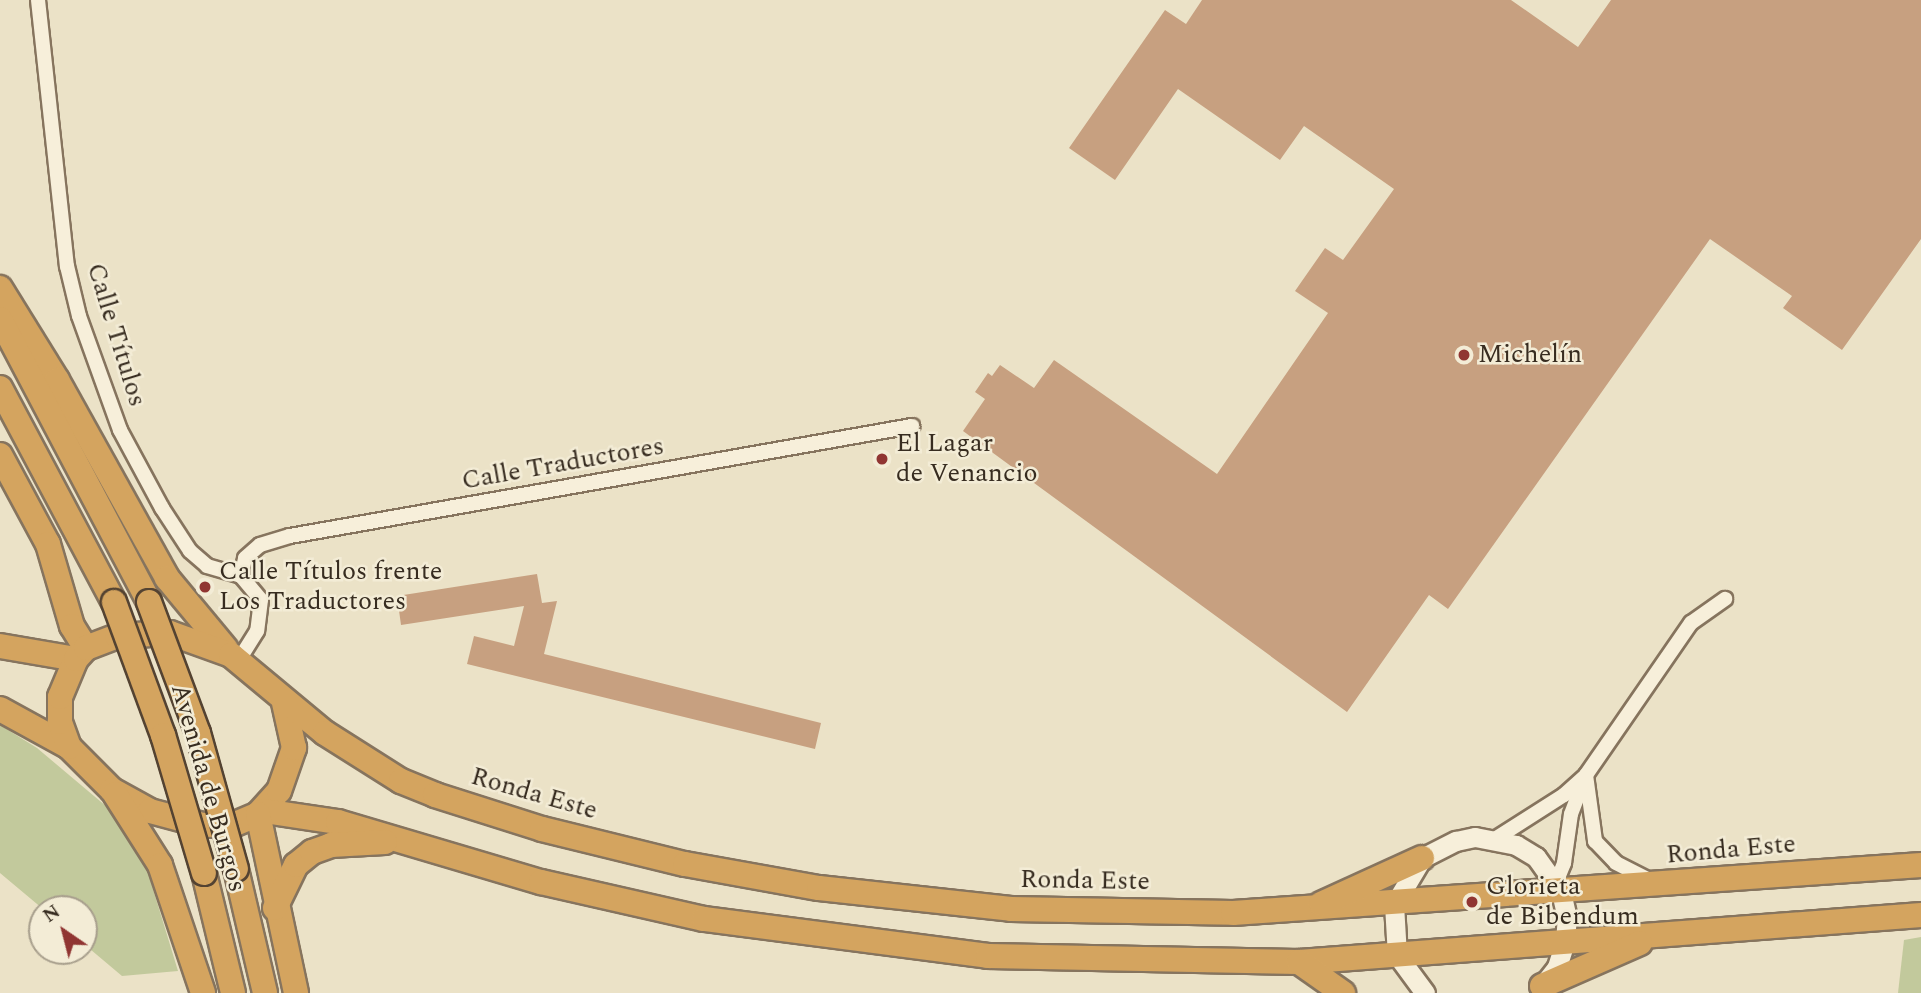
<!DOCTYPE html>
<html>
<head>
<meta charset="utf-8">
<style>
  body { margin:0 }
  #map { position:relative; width:1921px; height:993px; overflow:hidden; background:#ebe2c7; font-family:Spectral,serif }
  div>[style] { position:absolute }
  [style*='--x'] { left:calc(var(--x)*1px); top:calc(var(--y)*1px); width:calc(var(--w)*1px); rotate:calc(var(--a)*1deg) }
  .green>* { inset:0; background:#c2c99c }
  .building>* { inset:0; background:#c7a080 }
  .roads { filter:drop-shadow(2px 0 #86745e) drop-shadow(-2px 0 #86745e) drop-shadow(0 2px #86745e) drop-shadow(0 -2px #86745e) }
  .street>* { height:14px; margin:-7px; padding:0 7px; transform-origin:7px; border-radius:7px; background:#f7efda }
  .secondary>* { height:19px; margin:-9.5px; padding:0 9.5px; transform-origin:9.5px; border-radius:9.5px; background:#f7efda }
  .highway>* { height:24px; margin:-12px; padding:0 12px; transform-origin:12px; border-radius:12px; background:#d4a45f }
  .bridges { filter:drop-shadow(2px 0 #544332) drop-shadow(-2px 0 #544332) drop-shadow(0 2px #544332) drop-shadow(0 -2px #544332) }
  .highway-bridge>* { height:24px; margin:-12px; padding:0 12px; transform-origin:12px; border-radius:12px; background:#d4a45f }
  .dots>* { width:19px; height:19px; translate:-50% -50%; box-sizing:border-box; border:4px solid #f3ecd6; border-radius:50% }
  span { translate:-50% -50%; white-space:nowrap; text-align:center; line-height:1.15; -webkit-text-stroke:5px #f3ecd6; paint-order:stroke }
  .street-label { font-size:26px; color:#372c20 }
  .poi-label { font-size:26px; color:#372c20 }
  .left { translate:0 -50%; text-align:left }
  .north { position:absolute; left:28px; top:895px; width:70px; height:70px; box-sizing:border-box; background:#f3ecd6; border:2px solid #a89f8d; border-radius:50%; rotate:325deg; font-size:19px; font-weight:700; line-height:28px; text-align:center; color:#372c20 }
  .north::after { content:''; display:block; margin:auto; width:24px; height:32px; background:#903532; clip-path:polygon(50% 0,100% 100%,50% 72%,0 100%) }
</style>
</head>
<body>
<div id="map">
  <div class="green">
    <div style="clip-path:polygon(0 725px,37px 748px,113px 812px,146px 866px,178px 971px,122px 976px,84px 944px,84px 909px,43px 909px,0 873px)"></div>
    <div style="clip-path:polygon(1921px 937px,1921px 993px,1898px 993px,1904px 940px)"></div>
  </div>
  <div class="building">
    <div style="clip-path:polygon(1202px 0,1511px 0,1578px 47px,1611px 0,1921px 0,1921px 239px,1842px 350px,1783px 308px,1792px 296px,1710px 239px,1448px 609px,1429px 595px,1347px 712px,963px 431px,985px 399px,975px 392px,988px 373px,992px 376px,1000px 365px,1034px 388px,1054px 360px,1217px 474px,1328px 313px,1295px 291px,1325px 248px,1343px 260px,1394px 189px,1304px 126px,1280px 160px,1178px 89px,1115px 180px,1069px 148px,1165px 10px,1186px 24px)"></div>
    <div style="clip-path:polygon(537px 574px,542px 603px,557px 601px,544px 654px,821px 723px,815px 749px,467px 664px,474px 636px,514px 646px,524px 606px,401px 625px,397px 596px)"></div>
  </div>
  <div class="roads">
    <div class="street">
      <div style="--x:38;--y:0;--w:268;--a:83.8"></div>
      <div style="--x:67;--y:266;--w:51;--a:76.5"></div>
      <div style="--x:79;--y:316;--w:121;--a:70.2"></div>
      <div style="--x:120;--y:430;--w:89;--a:61.7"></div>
      <div style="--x:162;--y:508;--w:51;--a:56.9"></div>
      <div style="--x:190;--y:551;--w:23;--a:41"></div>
      <div style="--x:207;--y:566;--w:35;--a:16"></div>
      <div style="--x:241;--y:576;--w:31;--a:50"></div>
      <div style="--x:261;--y:600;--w:31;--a:97"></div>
      <div style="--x:257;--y:631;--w:36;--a:122"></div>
      <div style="--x:241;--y:576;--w:18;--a:-77"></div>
      <div style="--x:245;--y:558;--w:20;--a:-41"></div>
      <div style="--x:260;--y:545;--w:31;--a:-17"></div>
      <div style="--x:290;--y:536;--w:632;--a:-10.03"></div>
      <div style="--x:1586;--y:775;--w:67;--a:82.2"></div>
      <div style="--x:1595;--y:841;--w:30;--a:46"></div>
      <div style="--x:1616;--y:863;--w:38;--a:27"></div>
      <div style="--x:1495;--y:839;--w:82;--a:-32.5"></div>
      <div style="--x:1564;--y:795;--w:30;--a:-42"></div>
      <div style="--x:1586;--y:775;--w:185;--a:-55.4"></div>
      <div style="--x:1691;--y:623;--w:42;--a:-35.2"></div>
      <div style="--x:1556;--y:883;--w:22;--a:-68"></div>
      <div style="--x:1564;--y:863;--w:49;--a:-81.9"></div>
      <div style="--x:1571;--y:814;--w:33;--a:-69"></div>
    </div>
    <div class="secondary">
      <div style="--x:1425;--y:993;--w:47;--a:-126.4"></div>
      <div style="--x:1397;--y:955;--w:50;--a:-93.4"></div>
      <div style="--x:1394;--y:905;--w:55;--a:-59.2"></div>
      <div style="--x:1422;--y:858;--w:38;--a:-27"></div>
      <div style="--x:1456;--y:841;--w:19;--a:-12"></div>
      <div style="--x:1475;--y:837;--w:42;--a:11"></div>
      <div style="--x:1516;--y:845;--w:23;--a:31"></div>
      <div style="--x:1536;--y:857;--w:43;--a:54.5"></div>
      <div style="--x:1561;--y:892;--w:26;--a:77"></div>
      <div style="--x:1567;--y:917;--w:25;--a:95"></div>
      <div style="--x:1565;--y:942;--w:26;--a:108"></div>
      <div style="--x:1557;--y:967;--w:23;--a:128"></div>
    </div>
    <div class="highway">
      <div style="--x:0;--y:288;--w:108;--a:58.2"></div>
      <div style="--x:57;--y:380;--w:227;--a:60.9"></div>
      <div style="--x:167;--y:578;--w:92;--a:50.3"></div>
      <div style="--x:0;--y:319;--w:320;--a:62.2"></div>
      <div style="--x:0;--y:388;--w:242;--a:62"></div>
      <div style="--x:0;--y:455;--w:101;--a:61.7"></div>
      <div style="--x:48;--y:544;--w:85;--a:73.7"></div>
      <div style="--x:72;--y:626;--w:26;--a:58"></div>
      <div style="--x:0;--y:646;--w:77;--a:9.7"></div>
      <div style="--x:0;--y:709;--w:79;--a:28.8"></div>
      <div style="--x:69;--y:747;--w:61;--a:45"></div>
      <div style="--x:112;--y:790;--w:43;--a:28.9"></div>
      <div style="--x:150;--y:811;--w:55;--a:14.8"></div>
      <div style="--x:203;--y:825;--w:32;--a:-2"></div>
      <div style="--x:235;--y:824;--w:25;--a:-23"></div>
      <div style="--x:258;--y:814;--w:31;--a:-48"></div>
      <div style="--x:279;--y:791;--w:46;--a:-70.8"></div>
      <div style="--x:294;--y:748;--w:46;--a:-102.5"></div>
      <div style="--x:69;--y:747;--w:27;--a:-110"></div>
      <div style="--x:60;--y:722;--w:25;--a:-90"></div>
      <div style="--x:60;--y:697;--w:41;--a:-67.2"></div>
      <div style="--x:76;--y:659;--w:15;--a:-48"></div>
      <div style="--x:86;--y:648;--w:33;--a:-21"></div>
      <div style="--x:117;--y:636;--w:53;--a:-3.2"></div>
      <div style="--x:170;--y:633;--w:65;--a:19.8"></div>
      <div style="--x:231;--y:655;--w:122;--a:39.7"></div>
      <div style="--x:325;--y:733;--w:90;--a:32.3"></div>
      <div style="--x:401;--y:781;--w:37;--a:22"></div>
      <div style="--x:435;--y:795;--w:112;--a:17.6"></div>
      <div style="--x:542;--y:829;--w:147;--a:13.8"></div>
      <div style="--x:685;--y:864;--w:136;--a:10.2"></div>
      <div style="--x:819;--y:888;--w:193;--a:6.2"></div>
      <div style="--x:1011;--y:909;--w:222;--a:1"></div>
      <div style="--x:1233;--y:913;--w:690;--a:-3.99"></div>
      <div style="--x:115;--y:794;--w:84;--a:57.6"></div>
      <div style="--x:160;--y:865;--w:135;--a:71.4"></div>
      <div style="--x:264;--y:811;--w:75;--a:8.5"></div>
      <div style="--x:338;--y:822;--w:212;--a:16.5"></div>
      <div style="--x:541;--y:882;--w:167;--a:12.8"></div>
      <div style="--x:704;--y:919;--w:286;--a:7.4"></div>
      <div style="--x:988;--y:956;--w:311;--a:1.1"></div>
      <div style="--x:1299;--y:962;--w:624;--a:-4.32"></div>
      <div style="--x:258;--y:814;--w:183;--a:78"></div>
      <div style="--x:236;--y:869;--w:127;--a:76.8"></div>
      <div style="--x:204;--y:873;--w:123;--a:76.4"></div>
      <div style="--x:1321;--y:904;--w:111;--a:-24.5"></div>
      <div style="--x:275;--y:908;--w:48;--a:-64"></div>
      <div style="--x:296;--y:865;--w:21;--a:-39"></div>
      <div style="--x:312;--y:852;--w:20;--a:-20"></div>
      <div style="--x:331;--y:845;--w:54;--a:-3.2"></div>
      <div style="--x:1299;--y:962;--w:54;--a:35.2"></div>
      <div style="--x:1542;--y:986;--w:107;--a:-23.7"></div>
    </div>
  </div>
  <div class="bridges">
    <div class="highway-bridge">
      <div style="--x:114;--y:602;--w:142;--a:69.8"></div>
      <div style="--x:163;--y:735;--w:144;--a:73.5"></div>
      <div style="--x:149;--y:602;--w:140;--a:69.5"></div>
      <div style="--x:198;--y:733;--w:141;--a:74.4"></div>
    </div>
  </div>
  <div class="dots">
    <div style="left:1464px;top:355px;background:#903532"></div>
    <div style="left:882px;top:459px;background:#903532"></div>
    <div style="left:205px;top:587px;background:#903532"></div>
    <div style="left:1472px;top:902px;background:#903532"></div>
  </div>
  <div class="street-label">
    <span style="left:116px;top:335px;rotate:73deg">Calle Títulos</span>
    <span style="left:563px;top:464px;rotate:-10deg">Calle Traductores</span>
    <span style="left:208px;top:788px;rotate:74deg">Avenida de Burgos</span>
    <span style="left:534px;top:794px;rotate:16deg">Ronda Este</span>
    <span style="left:1731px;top:850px;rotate:-5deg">Ronda Este</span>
    <span style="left:1085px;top:881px;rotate:1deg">Ronda Este</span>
  </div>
  <div class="poi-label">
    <span class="left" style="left:1478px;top:355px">Michelín</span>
    <span class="left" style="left:896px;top:459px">El Lagar<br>de Venancio</span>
    <span class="left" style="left:219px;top:587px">Calle Títulos frente<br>Los Traductores</span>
    <span class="left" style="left:1486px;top:902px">Glorieta<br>de Bibendum</span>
  </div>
  <div class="north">N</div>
</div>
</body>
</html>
